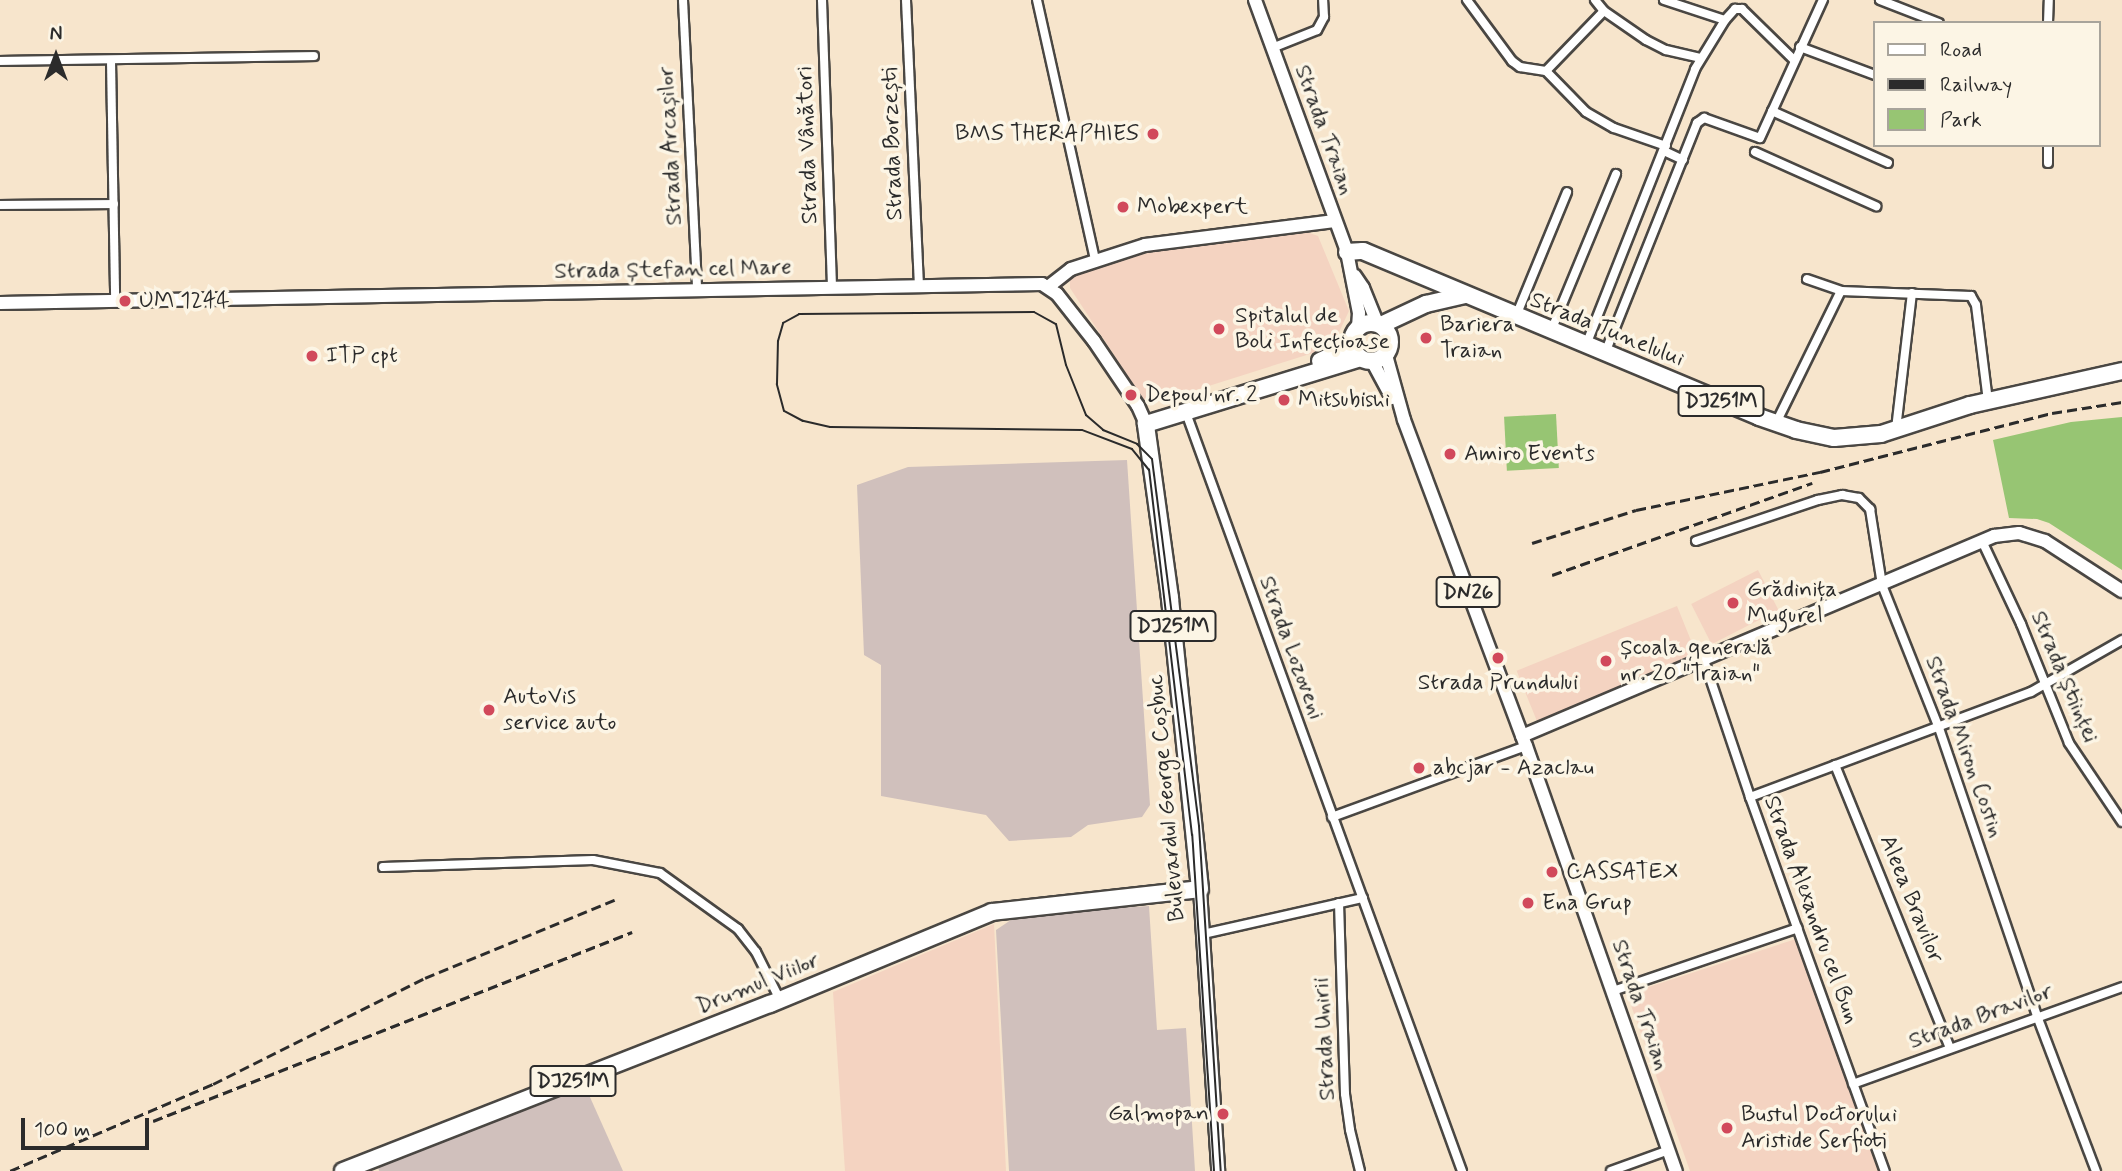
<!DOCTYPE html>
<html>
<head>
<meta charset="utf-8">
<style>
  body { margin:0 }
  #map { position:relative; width:2122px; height:1171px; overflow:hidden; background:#f7e5cc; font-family:Mynerve,sans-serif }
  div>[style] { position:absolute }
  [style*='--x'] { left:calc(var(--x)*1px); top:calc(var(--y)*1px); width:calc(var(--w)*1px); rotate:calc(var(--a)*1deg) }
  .built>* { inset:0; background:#f4d3c1; transform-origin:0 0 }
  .industrial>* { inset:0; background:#d0c0bc }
  .green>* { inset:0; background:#97c573; transform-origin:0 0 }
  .roads { filter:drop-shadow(2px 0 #4a4743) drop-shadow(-2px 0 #4a4743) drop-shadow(0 2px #4a4743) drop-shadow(0 -2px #4a4743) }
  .street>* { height:8px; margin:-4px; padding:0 4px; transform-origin:4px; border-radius:4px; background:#fff }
  .secondary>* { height:12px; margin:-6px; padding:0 6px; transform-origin:6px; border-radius:6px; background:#fff }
  .primary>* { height:12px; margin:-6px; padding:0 6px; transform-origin:6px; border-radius:6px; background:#fff }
  .highway>* { height:16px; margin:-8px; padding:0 8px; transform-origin:8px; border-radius:8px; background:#fff }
  .highway>.ring { margin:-8px; padding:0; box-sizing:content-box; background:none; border:16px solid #fff; border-radius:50% }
  .tram>* { height:2px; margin:-1px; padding:0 1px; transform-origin:1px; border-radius:1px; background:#2b2b2b }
  .rail>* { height:2.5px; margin-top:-1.25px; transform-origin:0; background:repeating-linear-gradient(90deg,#2b2b2b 0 10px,transparent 0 15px) }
  .dots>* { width:19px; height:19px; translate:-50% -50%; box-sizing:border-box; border:4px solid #fcf5e5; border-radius:50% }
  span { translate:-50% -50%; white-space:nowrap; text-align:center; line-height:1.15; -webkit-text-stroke:7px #fcf5e5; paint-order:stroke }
  .shield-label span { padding:2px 5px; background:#fcf5e5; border:2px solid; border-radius:5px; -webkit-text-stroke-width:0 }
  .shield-label { font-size:21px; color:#2b2b2b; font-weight:700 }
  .street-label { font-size:23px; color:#2b2b2b }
  .poi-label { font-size:23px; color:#2b2b2b }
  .right { translate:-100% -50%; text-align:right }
  .left { translate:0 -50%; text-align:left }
  .legend { position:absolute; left:1873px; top:21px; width:228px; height:126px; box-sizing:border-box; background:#fcf5e5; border:2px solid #a8a49b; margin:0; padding:9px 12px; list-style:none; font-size:21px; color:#2b2b2b }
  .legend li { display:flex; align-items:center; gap:14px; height:35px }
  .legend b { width:35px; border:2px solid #a8a49b }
  .north { position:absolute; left:21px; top:21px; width:70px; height:70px; -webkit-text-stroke:5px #fcf5e5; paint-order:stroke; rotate:0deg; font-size:19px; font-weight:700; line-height:28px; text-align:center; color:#2b2b2b }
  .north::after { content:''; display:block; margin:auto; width:24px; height:32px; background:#2b2b2b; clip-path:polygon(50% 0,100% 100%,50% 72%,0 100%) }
  .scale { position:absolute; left:21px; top:1118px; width:128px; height:32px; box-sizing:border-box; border:4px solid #2b2b2b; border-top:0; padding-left:9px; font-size:21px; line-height:24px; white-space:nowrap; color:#2b2b2b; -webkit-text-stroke:5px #fcf5e5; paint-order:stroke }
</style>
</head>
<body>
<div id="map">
  <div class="built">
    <div style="clip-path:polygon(1301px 230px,1318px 236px,1349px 311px,1332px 347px,1158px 402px,1151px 403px,1143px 399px,1070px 288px,1070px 276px,1158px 250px)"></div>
    <div style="left:1758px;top:570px;width:45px;height:75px;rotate:63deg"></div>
    <div style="left:1677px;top:606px;width:54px;height:173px;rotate:68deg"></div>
    <div style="clip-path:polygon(994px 924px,1006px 1171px,845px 1171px,833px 992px)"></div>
    <div style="clip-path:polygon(1796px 939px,1878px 1171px,1690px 1171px,1627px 994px)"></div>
  </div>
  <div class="industrial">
    <div style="clip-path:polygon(1127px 460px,1150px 805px,1142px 817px,1088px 825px,1071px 837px,1009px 841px,986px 815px,881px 796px,881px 665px,864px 655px,857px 485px,908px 467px)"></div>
    <div style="clip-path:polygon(1149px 906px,1157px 1030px,1186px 1028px,1195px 1171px,1009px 1171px,996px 930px,1020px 914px)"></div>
    <div style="clip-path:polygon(585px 1086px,623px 1171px,379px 1171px,378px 1167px)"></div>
  </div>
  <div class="green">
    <div style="left:1556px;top:414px;width:54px;height:52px;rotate:87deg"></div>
    <div style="clip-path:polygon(2122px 417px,2122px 570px,2049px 523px,2037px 519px,2009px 518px,1993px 440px,2071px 422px)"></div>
  </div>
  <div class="roads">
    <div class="street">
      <div style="--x:683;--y:0;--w:290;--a:87.2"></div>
      <div style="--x:822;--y:0;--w:288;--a:88"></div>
      <div style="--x:906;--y:0;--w:286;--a:87.4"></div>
      <div style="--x:1037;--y:0;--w:266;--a:77.4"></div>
      <div style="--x:1467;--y:0;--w:76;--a:53.6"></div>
      <div style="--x:1512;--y:61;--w:10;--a:37"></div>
      <div style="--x:1520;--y:67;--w:26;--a:9"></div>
      <div style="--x:1546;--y:71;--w:57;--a:45.7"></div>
      <div style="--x:1586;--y:112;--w:32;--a:30"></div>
      <div style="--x:1614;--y:128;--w:55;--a:19.1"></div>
      <div style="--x:1595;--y:0;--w:14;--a:51"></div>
      <div style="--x:1604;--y:11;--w:51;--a:34.6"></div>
      <div style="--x:1646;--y:40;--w:22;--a:27"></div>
      <div style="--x:1666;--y:50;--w:35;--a:13"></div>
      <div style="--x:1664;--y:0;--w:64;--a:18.2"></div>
      <div style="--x:1880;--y:0;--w:63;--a:21.3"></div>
      <div style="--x:2048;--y:23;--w:23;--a:-88"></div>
      <div style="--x:1800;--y:47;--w:80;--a:20.5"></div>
      <div style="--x:1272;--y:48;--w:48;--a:-21.8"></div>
      <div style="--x:1317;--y:30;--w:15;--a:-62"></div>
      <div style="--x:1324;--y:17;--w:17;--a:-93"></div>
      <div style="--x:0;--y:61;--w:314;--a:-0.9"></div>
      <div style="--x:111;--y:61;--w:240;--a:89"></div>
      <div style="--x:1546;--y:71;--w:83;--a:-46"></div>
      <div style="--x:1772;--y:111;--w:127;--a:24.1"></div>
      <div style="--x:1664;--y:151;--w:21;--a:25"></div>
      <div style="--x:1755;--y:152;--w:133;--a:24.1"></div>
      <div style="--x:2048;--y:163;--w:18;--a:-90"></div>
      <div style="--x:0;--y:205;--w:114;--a:-0.5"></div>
      <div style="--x:1807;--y:279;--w:36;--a:19"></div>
      <div style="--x:1841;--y:291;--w:130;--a:2.2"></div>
      <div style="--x:1971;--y:296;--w:10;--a:61"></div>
      <div style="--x:1976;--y:305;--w:97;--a:82.9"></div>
      <div style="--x:1516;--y:316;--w:134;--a:-67.6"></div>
      <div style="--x:1551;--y:331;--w:170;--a:-67.5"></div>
      <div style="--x:1586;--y:345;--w:297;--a:-68.4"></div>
      <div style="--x:1695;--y:69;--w:57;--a:-58.5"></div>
      <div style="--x:1725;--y:20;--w:15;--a:-48"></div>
      <div style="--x:1735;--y:9;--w:7;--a:0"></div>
      <div style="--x:1742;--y:9;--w:73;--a:44.4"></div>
      <div style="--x:1605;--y:353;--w:248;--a:-68.2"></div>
      <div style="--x:1697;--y:123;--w:9;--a:-36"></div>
      <div style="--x:1704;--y:118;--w:59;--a:19.7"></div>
      <div style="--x:1760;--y:138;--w:152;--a:-65.5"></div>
      <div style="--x:1185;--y:410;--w:810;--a:70"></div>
      <div style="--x:1776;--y:423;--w:147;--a:-63.8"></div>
      <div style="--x:1896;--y:429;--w:137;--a:-83.3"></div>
      <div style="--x:1696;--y:541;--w:129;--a:-18.6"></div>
      <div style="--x:1818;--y:500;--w:25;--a:-12"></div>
      <div style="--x:1842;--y:495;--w:17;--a:10"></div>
      <div style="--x:1859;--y:498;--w:16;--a:45"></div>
      <div style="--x:1870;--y:509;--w:77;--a:81"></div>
      <div style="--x:1882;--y:585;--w:154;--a:68.3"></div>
      <div style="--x:1939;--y:728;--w:304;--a:71.2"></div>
      <div style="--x:2037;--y:1016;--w:166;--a:69.2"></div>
      <div style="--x:1982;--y:541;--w:92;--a:64.8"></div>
      <div style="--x:2021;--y:624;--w:128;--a:68"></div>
      <div style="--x:2069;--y:743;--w:95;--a:56.1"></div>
      <div style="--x:1704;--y:660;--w:145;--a:71.4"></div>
      <div style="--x:1750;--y:797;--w:398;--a:70.2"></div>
      <div style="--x:1835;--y:765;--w:305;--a:67.9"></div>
      <div style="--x:1750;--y:797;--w:300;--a:-20.5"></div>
      <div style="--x:2031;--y:692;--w:105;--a:-29.7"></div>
      <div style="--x:1332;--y:817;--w:207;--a:-20.1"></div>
      <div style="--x:383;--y:867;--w:210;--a:-1.9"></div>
      <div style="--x:593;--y:860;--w:68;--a:11"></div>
      <div style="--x:660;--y:873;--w:96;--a:35.7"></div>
      <div style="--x:738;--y:929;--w:29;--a:52"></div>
      <div style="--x:756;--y:952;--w:54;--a:63.4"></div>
      <div style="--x:1339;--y:903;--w:191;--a:88.2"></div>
      <div style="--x:1345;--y:1094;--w:36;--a:82"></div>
      <div style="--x:1350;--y:1130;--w:42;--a:76.3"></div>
      <div style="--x:1203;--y:934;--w:164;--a:-12.7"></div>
      <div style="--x:1613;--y:991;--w:195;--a:-18.8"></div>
      <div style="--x:1853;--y:1084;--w:286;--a:-19.8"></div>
      <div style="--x:1611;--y:1171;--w:62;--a:-19.9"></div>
    </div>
    <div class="secondary">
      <div style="--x:1048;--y:287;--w:29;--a:-38"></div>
      <div style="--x:1071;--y:269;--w:78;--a:-18"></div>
      <div style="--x:1145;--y:245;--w:191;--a:-7.2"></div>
      <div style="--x:0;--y:303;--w:1042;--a:-1.04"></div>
      <div style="--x:1042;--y:284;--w:18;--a:34"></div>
      <div style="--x:1057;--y:294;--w:60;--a:51.8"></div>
      <div style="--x:1094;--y:341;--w:78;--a:55.9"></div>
      <div style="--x:1138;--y:406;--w:20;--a:66"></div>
      <div style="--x:1522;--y:736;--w:513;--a:-22.96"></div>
      <div style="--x:1994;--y:536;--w:25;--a:-7"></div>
      <div style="--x:2019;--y:533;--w:27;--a:17"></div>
      <div style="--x:2045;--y:541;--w:92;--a:33"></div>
    </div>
    <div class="primary">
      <div style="--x:1255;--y:0;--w:268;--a:69.9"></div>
      <div style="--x:1347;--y:252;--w:62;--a:78.9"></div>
      <div style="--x:1359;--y:313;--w:14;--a:94"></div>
      <div style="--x:1355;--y:276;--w:14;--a:56"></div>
      <div style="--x:1363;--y:288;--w:38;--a:68"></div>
      <div style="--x:1386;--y:355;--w:67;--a:74.5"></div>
      <div style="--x:1404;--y:420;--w:348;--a:69.5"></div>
      <div style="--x:1526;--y:746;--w:451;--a:70.6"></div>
      <div style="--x:1372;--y:361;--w:42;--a:61.6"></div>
      <div style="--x:1200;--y:889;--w:283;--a:86.3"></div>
    </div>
    <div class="highway">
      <div style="--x:1347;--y:252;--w:16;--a:-4"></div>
      <div style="--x:1363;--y:251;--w:429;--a:22.7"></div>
      <div style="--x:1759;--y:417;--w:39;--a:19"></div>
      <div style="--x:1796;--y:430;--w:39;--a:12"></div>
      <div style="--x:1834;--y:438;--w:47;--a:-4.9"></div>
      <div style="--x:1881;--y:434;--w:94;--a:-18"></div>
      <div style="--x:1970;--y:405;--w:156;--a:-12.6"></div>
      <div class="ring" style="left:1352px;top:323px;width:22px;height:22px"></div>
      <div style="--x:1381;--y:325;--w:50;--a:-25"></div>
      <div style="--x:1426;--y:304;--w:39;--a:-13"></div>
      <div style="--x:1320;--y:361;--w:35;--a:-25"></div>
      <div style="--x:343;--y:1171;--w:458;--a:-21.4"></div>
      <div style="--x:770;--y:1004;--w:240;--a:-22.5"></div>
      <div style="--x:992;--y:912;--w:209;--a:-6.3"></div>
      <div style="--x:1200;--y:889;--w:293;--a:-95.9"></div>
      <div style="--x:1170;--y:598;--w:176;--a:-97.9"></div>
      <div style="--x:1146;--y:424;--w:224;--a:-17.1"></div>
    </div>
  </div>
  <div class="tram">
    <div style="--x:1214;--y:1171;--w:337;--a:-93.7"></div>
    <div style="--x:1192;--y:835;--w:368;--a:-96.7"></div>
    <div style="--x:1149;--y:470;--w:27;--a:-129"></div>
    <div style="--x:1132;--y:449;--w:53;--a:-159.2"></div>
    <div style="--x:1082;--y:430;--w:252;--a:-179.3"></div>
    <div style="--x:830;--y:427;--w:28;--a:-167"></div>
    <div style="--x:803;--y:421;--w:21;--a:-152"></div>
    <div style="--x:784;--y:411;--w:28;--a:-105"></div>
    <div style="--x:777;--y:384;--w:43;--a:-88.7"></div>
    <div style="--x:778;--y:341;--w:19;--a:-74"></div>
    <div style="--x:783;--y:323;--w:18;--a:-29"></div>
    <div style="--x:799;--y:314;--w:235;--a:-0.5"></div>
    <div style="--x:1034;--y:312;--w:25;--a:29"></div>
    <div style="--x:1056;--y:324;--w:42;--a:76.3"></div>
    <div style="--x:1066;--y:365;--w:54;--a:68.2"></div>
    <div style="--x:1086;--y:415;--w:23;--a:41"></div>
    <div style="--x:1103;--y:430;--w:37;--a:22"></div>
    <div style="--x:1137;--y:444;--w:21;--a:45"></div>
    <div style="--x:1152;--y:459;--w:370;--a:82.7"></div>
    <div style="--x:1199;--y:826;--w:346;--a:86.4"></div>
  </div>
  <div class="rail">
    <div style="--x:1532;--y:543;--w:109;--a:-17.6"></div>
    <div style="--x:1636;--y:510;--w:188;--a:-11.7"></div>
    <div style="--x:1820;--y:472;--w:239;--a:-14.3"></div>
    <div style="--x:2052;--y:413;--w:71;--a:-8.9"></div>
    <div style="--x:1552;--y:575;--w:276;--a:-19.5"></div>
    <div style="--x:153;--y:1121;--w:515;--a:-21.53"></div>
    <div style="--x:10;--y:1171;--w:221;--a:-23.2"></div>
    <div style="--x:213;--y:1084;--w:237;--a:-26.6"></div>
    <div style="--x:425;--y:978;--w:210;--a:-22.4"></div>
  </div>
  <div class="dots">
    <div style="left:1153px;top:134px;background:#d1495b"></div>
    <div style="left:1123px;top:207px;background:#d1495b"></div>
    <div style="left:125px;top:301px;background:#d1495b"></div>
    <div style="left:1219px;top:329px;background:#d1495b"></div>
    <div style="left:1426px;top:338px;background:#d1495b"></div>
    <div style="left:312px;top:356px;background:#d1495b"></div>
    <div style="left:1131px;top:395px;background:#d1495b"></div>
    <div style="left:1284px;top:400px;background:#d1495b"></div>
    <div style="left:1450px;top:454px;background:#d1495b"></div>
    <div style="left:1733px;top:603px;background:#d1495b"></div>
    <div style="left:1498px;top:658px;background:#d1495b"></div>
    <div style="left:1606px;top:661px;background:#d1495b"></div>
    <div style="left:489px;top:710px;background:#d1495b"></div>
    <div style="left:1419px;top:768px;background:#d1495b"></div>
    <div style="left:1552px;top:872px;background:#d1495b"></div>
    <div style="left:1528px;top:903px;background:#d1495b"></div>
    <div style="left:1223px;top:1114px;background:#d1495b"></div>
    <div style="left:1727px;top:1128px;background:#d1495b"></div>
  </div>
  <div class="shield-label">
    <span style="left:1721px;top:401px">DJ251M</span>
    <span style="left:1468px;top:592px">DN26</span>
    <span style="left:1173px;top:626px">DJ251M</span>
    <span style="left:573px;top:1081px">DJ251M</span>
  </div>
  <div class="street-label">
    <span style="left:1324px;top:130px;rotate:70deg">Strada Traian</span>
    <span style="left:893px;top:144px;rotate:-92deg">Strada Borzești</span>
    <span style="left:808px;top:145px;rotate:-92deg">Strada Vânători</span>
    <span style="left:671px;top:146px;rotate:-93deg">Strada Arcașilor</span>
    <span style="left:673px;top:270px;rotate:-1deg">Strada Ștefan cel Mare</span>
    <span style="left:1607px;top:330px;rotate:22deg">Strada Tunelului</span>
    <span style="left:1291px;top:648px;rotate:70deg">Strada Lozoveni</span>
    <span style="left:2064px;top:677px;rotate:67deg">Strada Științei</span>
    <span style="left:1964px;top:747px;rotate:70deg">Strada Miron Costin</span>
    <span style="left:1167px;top:798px;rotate:-95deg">Bulevardul George Coșbuc</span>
    <span style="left:1911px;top:899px;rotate:68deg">Aleea Bravilor</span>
    <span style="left:1811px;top:910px;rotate:70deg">Strada Alexandru cel Bun</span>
    <span style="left:758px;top:984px;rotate:-22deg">Drumul Viilor</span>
    <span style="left:1640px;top:1005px;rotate:71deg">Strada Traian</span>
    <span style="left:1981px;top:1017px;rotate:-20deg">Strada Bravilor</span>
    <span style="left:1325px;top:1039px;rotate:-93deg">Strada Unirii</span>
  </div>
  <div class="poi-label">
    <span class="right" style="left:1139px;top:134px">BMS THERAPHIES</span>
    <span class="left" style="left:1137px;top:207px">Mobexpert</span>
    <span class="left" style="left:139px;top:301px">UM 1244</span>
    <span class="left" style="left:1235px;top:329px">Spitalul de<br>Boli Infecțioase</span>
    <span class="left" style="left:1440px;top:338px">Bariera<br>Traian</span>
    <span class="left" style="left:326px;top:356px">ITP cpt</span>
    <span class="left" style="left:1145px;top:395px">Depoul nr. 2</span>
    <span class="left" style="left:1298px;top:400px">Mitsubishi</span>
    <span class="left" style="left:1464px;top:454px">Amiro Events</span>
    <span class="left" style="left:1747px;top:603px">Grădinița<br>Mugurel</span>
    <span class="left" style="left:1620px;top:661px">Școala generală<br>nr. 20 "Traian"</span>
    <span style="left:1498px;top:683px">Strada Prundului</span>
    <span class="left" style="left:503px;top:710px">AutoVis<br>service auto</span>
    <span class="left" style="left:1433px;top:768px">abcjar - Azaclau</span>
    <span class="left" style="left:1566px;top:872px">CASSATEX</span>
    <span class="left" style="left:1542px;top:903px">Ena Grup</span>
    <span class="right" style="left:1209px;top:1114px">Galmopan</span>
    <span class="left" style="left:1741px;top:1128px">Bustul Doctorului<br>Aristide Serfioti</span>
  </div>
  <ul class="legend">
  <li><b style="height:9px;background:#fff"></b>Road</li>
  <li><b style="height:9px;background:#2b2b2b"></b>Railway</li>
  <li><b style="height:19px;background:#97c573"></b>Park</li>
  </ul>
  <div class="north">N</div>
  <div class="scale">100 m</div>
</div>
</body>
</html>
